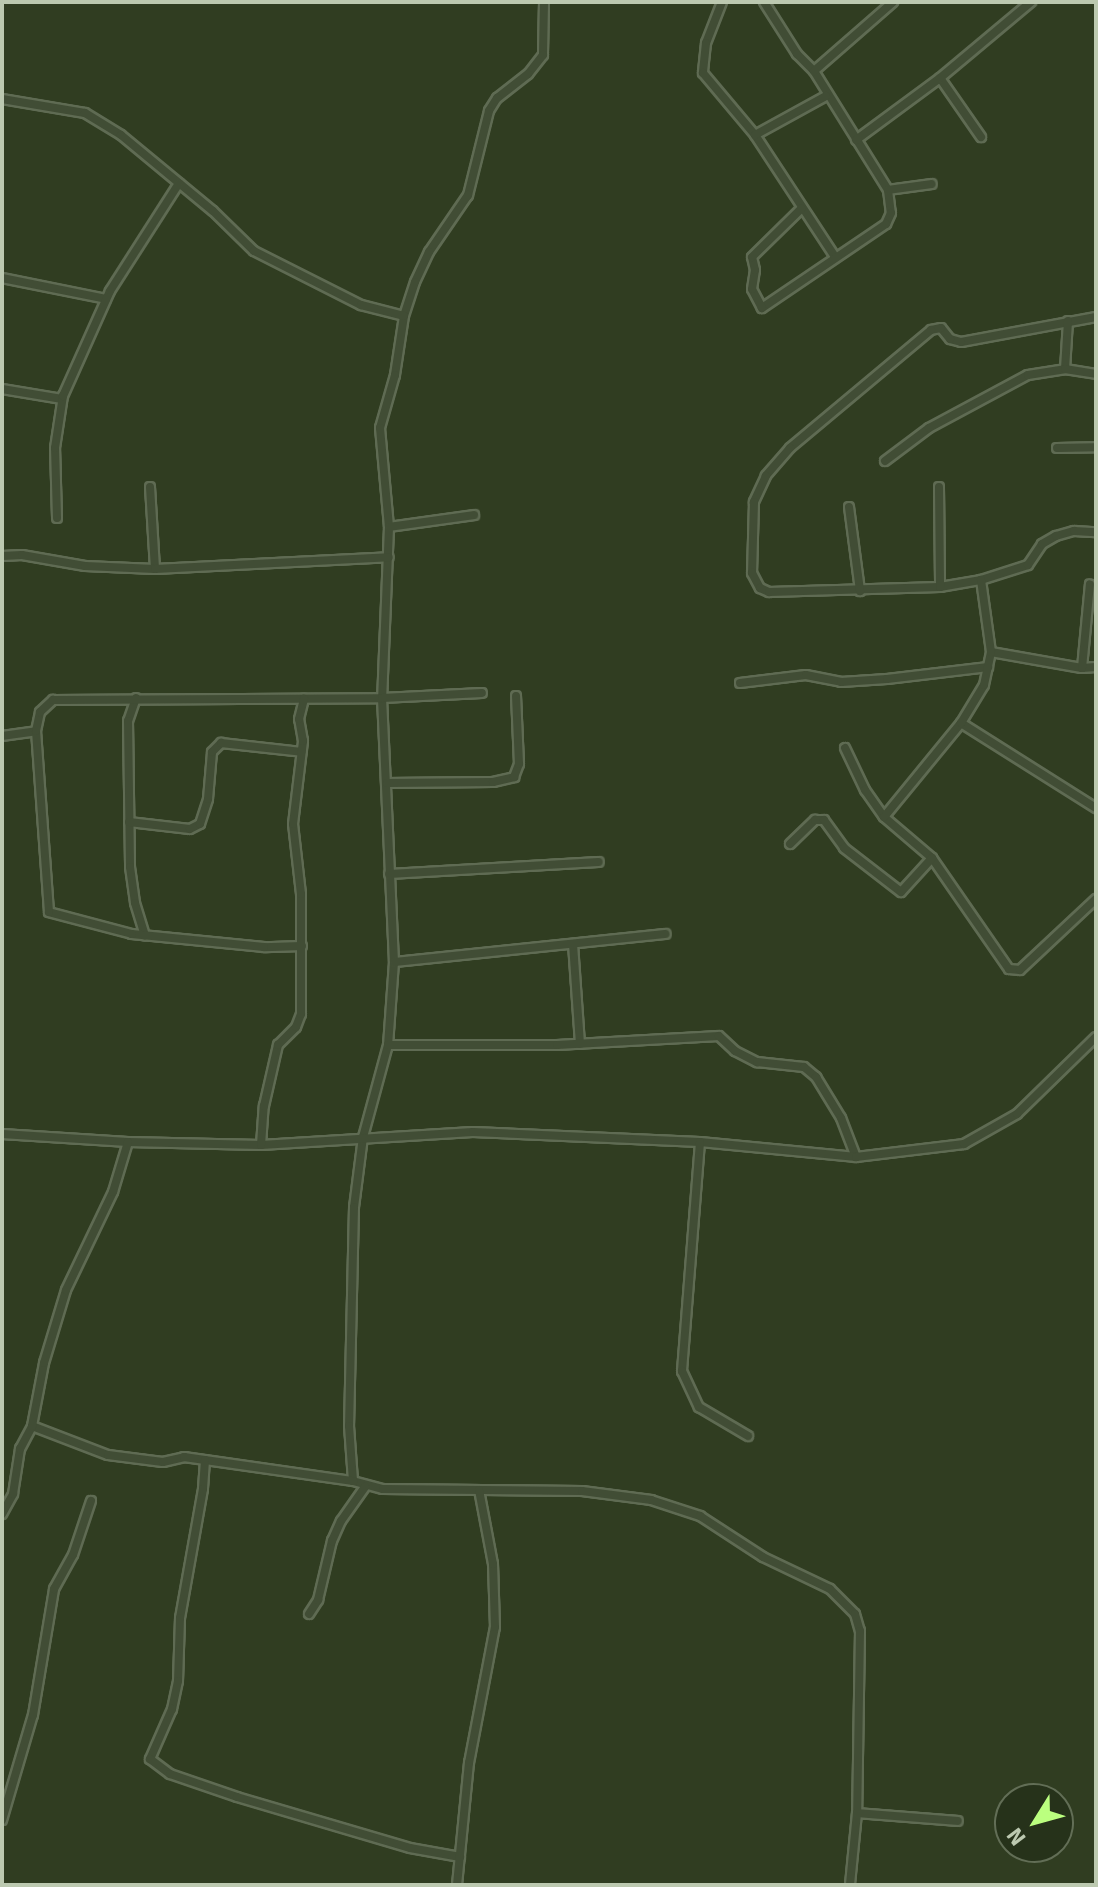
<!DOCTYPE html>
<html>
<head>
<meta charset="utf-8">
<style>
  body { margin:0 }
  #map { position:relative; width:1098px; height:1887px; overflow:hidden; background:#303d21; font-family:Signika,sans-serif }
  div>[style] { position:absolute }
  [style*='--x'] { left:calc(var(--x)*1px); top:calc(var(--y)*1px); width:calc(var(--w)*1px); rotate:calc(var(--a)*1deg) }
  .roads { filter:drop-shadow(2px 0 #5f6b53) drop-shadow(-2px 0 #5f6b53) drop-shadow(0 2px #5f6b53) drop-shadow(0 -2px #5f6b53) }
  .minor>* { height:8px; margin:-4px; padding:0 4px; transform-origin:4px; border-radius:4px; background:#414d35 }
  span { translate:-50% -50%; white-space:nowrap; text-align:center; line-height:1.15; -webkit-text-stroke:8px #26321a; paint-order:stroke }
  .frame { position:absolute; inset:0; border:4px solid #bcc9b0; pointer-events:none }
  .north { position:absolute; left:994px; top:1783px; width:80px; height:80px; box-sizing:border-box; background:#26321a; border:2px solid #626e56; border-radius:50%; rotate:233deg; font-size:22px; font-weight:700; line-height:32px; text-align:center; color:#bcc9b0 }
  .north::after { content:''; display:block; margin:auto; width:28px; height:36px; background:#bbff7f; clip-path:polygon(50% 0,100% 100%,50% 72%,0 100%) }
</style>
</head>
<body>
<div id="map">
  <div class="roads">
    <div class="minor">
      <div style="--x:544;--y:2;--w:53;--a:91.1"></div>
      <div style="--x:543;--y:55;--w:24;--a:128"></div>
      <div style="--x:528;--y:74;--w:39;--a:142"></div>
      <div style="--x:497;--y:98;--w:15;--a:122"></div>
      <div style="--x:489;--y:111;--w:87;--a:104"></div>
      <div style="--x:468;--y:195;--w:69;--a:124.4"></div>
      <div style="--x:429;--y:252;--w:33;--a:115"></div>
      <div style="--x:415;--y:282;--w:36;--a:108"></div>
      <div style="--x:404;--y:316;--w:60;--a:98.7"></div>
      <div style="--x:395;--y:375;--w:55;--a:105.8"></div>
      <div style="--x:380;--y:428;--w:99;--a:84.8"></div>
      <div style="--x:389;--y:527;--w:171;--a:92.3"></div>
      <div style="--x:382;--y:698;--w:264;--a:87.4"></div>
      <div style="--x:394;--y:962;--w:83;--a:94.1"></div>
      <div style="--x:388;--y:1045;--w:95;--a:105.2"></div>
      <div style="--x:363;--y:1137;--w:71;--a:97.3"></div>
      <div style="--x:354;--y:1207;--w:219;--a:91.3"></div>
      <div style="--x:349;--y:1426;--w:55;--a:85.8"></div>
      <div style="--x:353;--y:1481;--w:31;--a:15"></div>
      <div style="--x:383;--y:1489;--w:199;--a:0.6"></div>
      <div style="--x:582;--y:1491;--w:70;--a:7.4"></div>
      <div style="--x:651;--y:1500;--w:52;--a:18.1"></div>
      <div style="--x:700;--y:1516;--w:75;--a:33.1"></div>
      <div style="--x:763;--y:1557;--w:74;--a:25.5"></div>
      <div style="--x:830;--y:1589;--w:35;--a:45"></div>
      <div style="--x:855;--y:1614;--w:18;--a:74"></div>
      <div style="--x:860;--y:1631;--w:182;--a:90.9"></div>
      <div style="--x:857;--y:1813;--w:72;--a:95.6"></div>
      <div style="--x:722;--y:2;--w:44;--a:111.3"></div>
      <div style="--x:706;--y:43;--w:30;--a:96"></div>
      <div style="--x:703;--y:73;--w:81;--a:50"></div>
      <div style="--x:755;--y:135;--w:146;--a:56.7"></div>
      <div style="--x:764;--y:2;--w:62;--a:57.6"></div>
      <div style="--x:797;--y:54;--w:24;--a:45"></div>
      <div style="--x:814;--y:71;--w:140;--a:58.1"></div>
      <div style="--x:888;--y:190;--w:23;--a:83"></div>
      <div style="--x:891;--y:213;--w:12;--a:114"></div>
      <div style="--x:886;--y:224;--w:150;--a:145.9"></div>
      <div style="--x:762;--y:308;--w:21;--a:-118"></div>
      <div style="--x:752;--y:289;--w:19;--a:-81"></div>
      <div style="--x:755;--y:270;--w:13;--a:-103"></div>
      <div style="--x:752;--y:257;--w:69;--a:-44.4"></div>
      <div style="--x:814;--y:71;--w:105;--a:-41.1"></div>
      <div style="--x:940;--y:78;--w:72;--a:55.2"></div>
      <div style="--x:2;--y:99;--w:84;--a:9.6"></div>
      <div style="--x:85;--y:113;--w:42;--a:31.4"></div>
      <div style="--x:121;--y:135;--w:119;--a:39.6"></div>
      <div style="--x:213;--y:211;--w:57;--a:44.3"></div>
      <div style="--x:254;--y:251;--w:120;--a:26.8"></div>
      <div style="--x:361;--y:305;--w:44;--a:14.3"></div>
      <div style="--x:755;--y:135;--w:81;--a:-28.8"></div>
      <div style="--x:856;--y:140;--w:104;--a:-36.4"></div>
      <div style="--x:940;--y:78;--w:119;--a:-39.9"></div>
      <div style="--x:888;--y:190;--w:44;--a:-7.8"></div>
      <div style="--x:2;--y:278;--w:106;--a:11.4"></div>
      <div style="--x:1096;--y:317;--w:137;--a:169.5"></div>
      <div style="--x:961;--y:342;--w:11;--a:-165"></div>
      <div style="--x:950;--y:339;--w:14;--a:-129"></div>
      <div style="--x:941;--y:328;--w:10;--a:169"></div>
      <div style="--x:931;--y:330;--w:184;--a:140.1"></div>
      <div style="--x:790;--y:448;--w:37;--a:131"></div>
      <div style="--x:766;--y:476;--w:29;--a:115"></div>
      <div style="--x:754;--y:502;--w:71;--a:91.6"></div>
      <div style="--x:752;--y:573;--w:17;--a:62"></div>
      <div style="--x:760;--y:588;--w:10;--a:24"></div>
      <div style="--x:769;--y:592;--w:171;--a:-1.7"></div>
      <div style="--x:940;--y:587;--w:42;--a:-9.7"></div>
      <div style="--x:981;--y:580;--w:49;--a:-17.7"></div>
      <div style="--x:1028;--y:565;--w:25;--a:-56"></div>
      <div style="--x:1042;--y:544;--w:16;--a:-30"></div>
      <div style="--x:1056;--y:536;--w:19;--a:-16"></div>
      <div style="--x:1074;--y:531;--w:22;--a:3"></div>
      <div style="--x:1065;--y:369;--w:48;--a:-86.4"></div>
      <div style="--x:2;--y:389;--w:61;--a:9.5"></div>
      <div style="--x:1057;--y:448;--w:39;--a:-1"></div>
      <div style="--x:885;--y:461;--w:55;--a:-36.9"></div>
      <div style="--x:929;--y:428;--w:112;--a:-28.2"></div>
      <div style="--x:1028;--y:375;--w:37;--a:-9"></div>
      <div style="--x:1065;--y:369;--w:31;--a:9"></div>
      <div style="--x:150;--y:487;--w:82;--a:86.5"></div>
      <div style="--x:939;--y:487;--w:100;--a:89.4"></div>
      <div style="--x:849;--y:507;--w:85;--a:82.5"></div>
      <div style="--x:57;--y:518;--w:70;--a:-91.6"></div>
      <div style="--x:55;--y:448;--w:53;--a:-81.3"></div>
      <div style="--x:63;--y:396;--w:115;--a:-65.9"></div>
      <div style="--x:110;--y:291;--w:128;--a:-57.4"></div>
      <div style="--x:389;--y:527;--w:86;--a:-8"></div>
      <div style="--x:2;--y:556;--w:20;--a:-3"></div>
      <div style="--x:22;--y:555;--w:64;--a:9.9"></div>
      <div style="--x:85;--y:566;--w:70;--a:2.5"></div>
      <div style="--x:155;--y:569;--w:234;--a:-2.9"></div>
      <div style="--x:991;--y:652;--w:92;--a:10"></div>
      <div style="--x:1082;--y:668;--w:14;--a:-4"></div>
      <div style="--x:1082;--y:668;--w:84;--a:-84.6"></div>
      <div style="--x:740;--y:683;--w:66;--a:-6.9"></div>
      <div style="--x:806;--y:675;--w:36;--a:11"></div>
      <div style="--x:841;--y:682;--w:46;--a:-3.7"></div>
      <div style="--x:887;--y:679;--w:102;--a:-6.8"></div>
      <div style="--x:136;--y:698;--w:24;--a:109"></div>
      <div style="--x:128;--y:721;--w:146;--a:89.2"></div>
      <div style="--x:130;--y:867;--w:36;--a:82"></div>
      <div style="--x:135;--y:903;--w:34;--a:73"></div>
      <div style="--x:961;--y:723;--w:160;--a:32.2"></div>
      <div style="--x:2;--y:736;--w:34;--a:-8"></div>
      <div style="--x:845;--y:748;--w:47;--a:64.5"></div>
      <div style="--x:865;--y:790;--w:33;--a:55"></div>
      <div style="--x:884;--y:817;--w:63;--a:40.5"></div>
      <div style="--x:932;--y:858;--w:135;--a:55.3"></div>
      <div style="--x:1009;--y:969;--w:11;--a:5"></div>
      <div style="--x:1020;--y:970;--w:104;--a:-43.1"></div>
      <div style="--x:387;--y:783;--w:106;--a:-0.5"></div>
      <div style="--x:493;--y:782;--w:22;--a:-13"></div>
      <div style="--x:514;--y:777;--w:14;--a:-69"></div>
      <div style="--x:519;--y:764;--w:68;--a:-92.5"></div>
      <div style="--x:884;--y:817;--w:122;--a:-50.7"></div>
      <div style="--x:961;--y:723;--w:44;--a:-58.8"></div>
      <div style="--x:984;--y:685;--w:34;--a:-78"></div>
      <div style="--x:991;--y:652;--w:73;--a:-97.9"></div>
      <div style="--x:129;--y:822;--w:61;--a:6.5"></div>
      <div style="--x:190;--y:829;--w:11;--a:-27"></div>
      <div style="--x:200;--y:824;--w:26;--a:-72"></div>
      <div style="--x:208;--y:799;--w:47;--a:-85.1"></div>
      <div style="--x:212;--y:752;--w:13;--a:-45"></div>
      <div style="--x:221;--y:743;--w:81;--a:6.3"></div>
      <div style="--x:790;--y:844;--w:35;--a:-44"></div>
      <div style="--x:815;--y:820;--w:9;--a:0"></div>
      <div style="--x:824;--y:820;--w:34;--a:54"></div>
      <div style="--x:844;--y:848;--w:72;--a:37.7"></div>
      <div style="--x:901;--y:892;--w:46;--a:-47.6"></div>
      <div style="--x:389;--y:874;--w:210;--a:-3.3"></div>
      <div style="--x:573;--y:944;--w:100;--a:86"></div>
      <div style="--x:302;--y:946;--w:38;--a:178"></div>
      <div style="--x:264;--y:947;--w:133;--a:-174.4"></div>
      <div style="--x:132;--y:934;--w:86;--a:-165.2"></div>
      <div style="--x:49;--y:912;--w:181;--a:-94.1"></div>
      <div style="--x:36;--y:731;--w:19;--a:-78"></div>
      <div style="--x:40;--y:712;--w:18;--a:-43"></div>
      <div style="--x:53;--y:700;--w:329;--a:-0.3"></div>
      <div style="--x:382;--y:698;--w:100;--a:-2.9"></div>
      <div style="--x:394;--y:962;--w:273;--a:-5.9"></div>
      <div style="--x:388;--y:1045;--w:169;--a:0"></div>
      <div style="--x:557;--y:1045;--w:162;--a:-3.2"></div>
      <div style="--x:719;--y:1036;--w:22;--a:43"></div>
      <div style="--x:735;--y:1051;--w:25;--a:27"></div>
      <div style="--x:757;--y:1062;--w:47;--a:6.1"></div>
      <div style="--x:804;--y:1067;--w:16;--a:40"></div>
      <div style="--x:816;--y:1077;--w:48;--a:58.6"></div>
      <div style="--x:841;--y:1118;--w:42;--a:69"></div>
      <div style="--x:2;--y:1134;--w:126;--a:3.6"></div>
      <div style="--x:128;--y:1142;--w:133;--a:1.3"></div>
      <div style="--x:261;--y:1145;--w:212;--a:-3.5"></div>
      <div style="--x:473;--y:1132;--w:227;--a:2.5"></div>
      <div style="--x:700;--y:1142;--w:157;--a:5.5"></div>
      <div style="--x:856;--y:1157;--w:109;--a:-6.9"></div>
      <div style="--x:964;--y:1144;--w:61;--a:-29.5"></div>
      <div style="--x:1017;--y:1114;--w:110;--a:-44.3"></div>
      <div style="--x:700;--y:1142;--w:230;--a:94.5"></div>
      <div style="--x:682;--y:1371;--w:40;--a:65"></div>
      <div style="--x:699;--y:1407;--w:57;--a:30.6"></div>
      <div style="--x:261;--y:1145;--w:39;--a:-86"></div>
      <div style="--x:264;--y:1106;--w:63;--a:-77.1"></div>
      <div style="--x:278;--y:1045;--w:25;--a:-45"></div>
      <div style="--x:296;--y:1027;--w:14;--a:-69"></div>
      <div style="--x:301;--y:1014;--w:120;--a:-90"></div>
      <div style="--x:301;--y:894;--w:70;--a:-96.5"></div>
      <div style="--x:293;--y:824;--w:84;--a:-83.1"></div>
      <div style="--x:303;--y:741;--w:22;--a:-100"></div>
      <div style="--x:299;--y:719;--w:21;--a:-76"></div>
      <div style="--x:32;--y:1426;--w:81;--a:20.9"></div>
      <div style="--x:108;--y:1455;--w:55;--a:7.3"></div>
      <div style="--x:163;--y:1462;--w:22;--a:-13"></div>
      <div style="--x:184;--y:1457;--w:171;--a:8.1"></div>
      <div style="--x:205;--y:1460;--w:29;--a:94"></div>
      <div style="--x:203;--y:1489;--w:131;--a:100.1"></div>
      <div style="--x:180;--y:1618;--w:63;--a:91.8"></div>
      <div style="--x:178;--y:1681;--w:29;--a:102"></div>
      <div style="--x:172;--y:1709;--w:55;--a:113.7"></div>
      <div style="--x:150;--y:1759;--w:25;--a:37"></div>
      <div style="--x:170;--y:1774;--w:71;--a:18.9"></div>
      <div style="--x:237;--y:1797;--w:180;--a:16.4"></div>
      <div style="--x:410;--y:1848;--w:51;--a:10.2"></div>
      <div style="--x:2;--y:1514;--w:23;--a:-61"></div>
      <div style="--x:13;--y:1494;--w:46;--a:-81.2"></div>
      <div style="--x:20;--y:1449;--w:26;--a:-62"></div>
      <div style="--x:32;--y:1426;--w:64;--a:-79.2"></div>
      <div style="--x:44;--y:1363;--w:76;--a:-73.2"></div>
      <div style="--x:66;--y:1290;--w:109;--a:-64.4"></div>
      <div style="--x:113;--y:1192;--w:52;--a:-73.3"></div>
      <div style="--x:309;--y:1614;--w:17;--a:-57"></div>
      <div style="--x:318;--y:1600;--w:61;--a:-76.7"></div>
      <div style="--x:332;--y:1541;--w:22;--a:-66"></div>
      <div style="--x:341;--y:1521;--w:42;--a:-54.8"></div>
      <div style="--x:857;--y:1813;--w:101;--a:4.5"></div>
      <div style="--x:2;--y:1820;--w:109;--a:-73.6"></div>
      <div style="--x:33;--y:1715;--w:128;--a:-80.5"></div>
      <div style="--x:54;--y:1589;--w:39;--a:-61"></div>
      <div style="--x:73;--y:1555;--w:57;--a:-71.6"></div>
      <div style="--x:457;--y:1885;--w:123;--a:-84.4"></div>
      <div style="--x:469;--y:1763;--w:138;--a:-79.2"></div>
      <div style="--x:495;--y:1627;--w:63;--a:-91.8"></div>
      <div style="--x:493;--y:1564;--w:75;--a:-100.7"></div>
    </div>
  </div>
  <div class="frame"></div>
  <div class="north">N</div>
</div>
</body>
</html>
